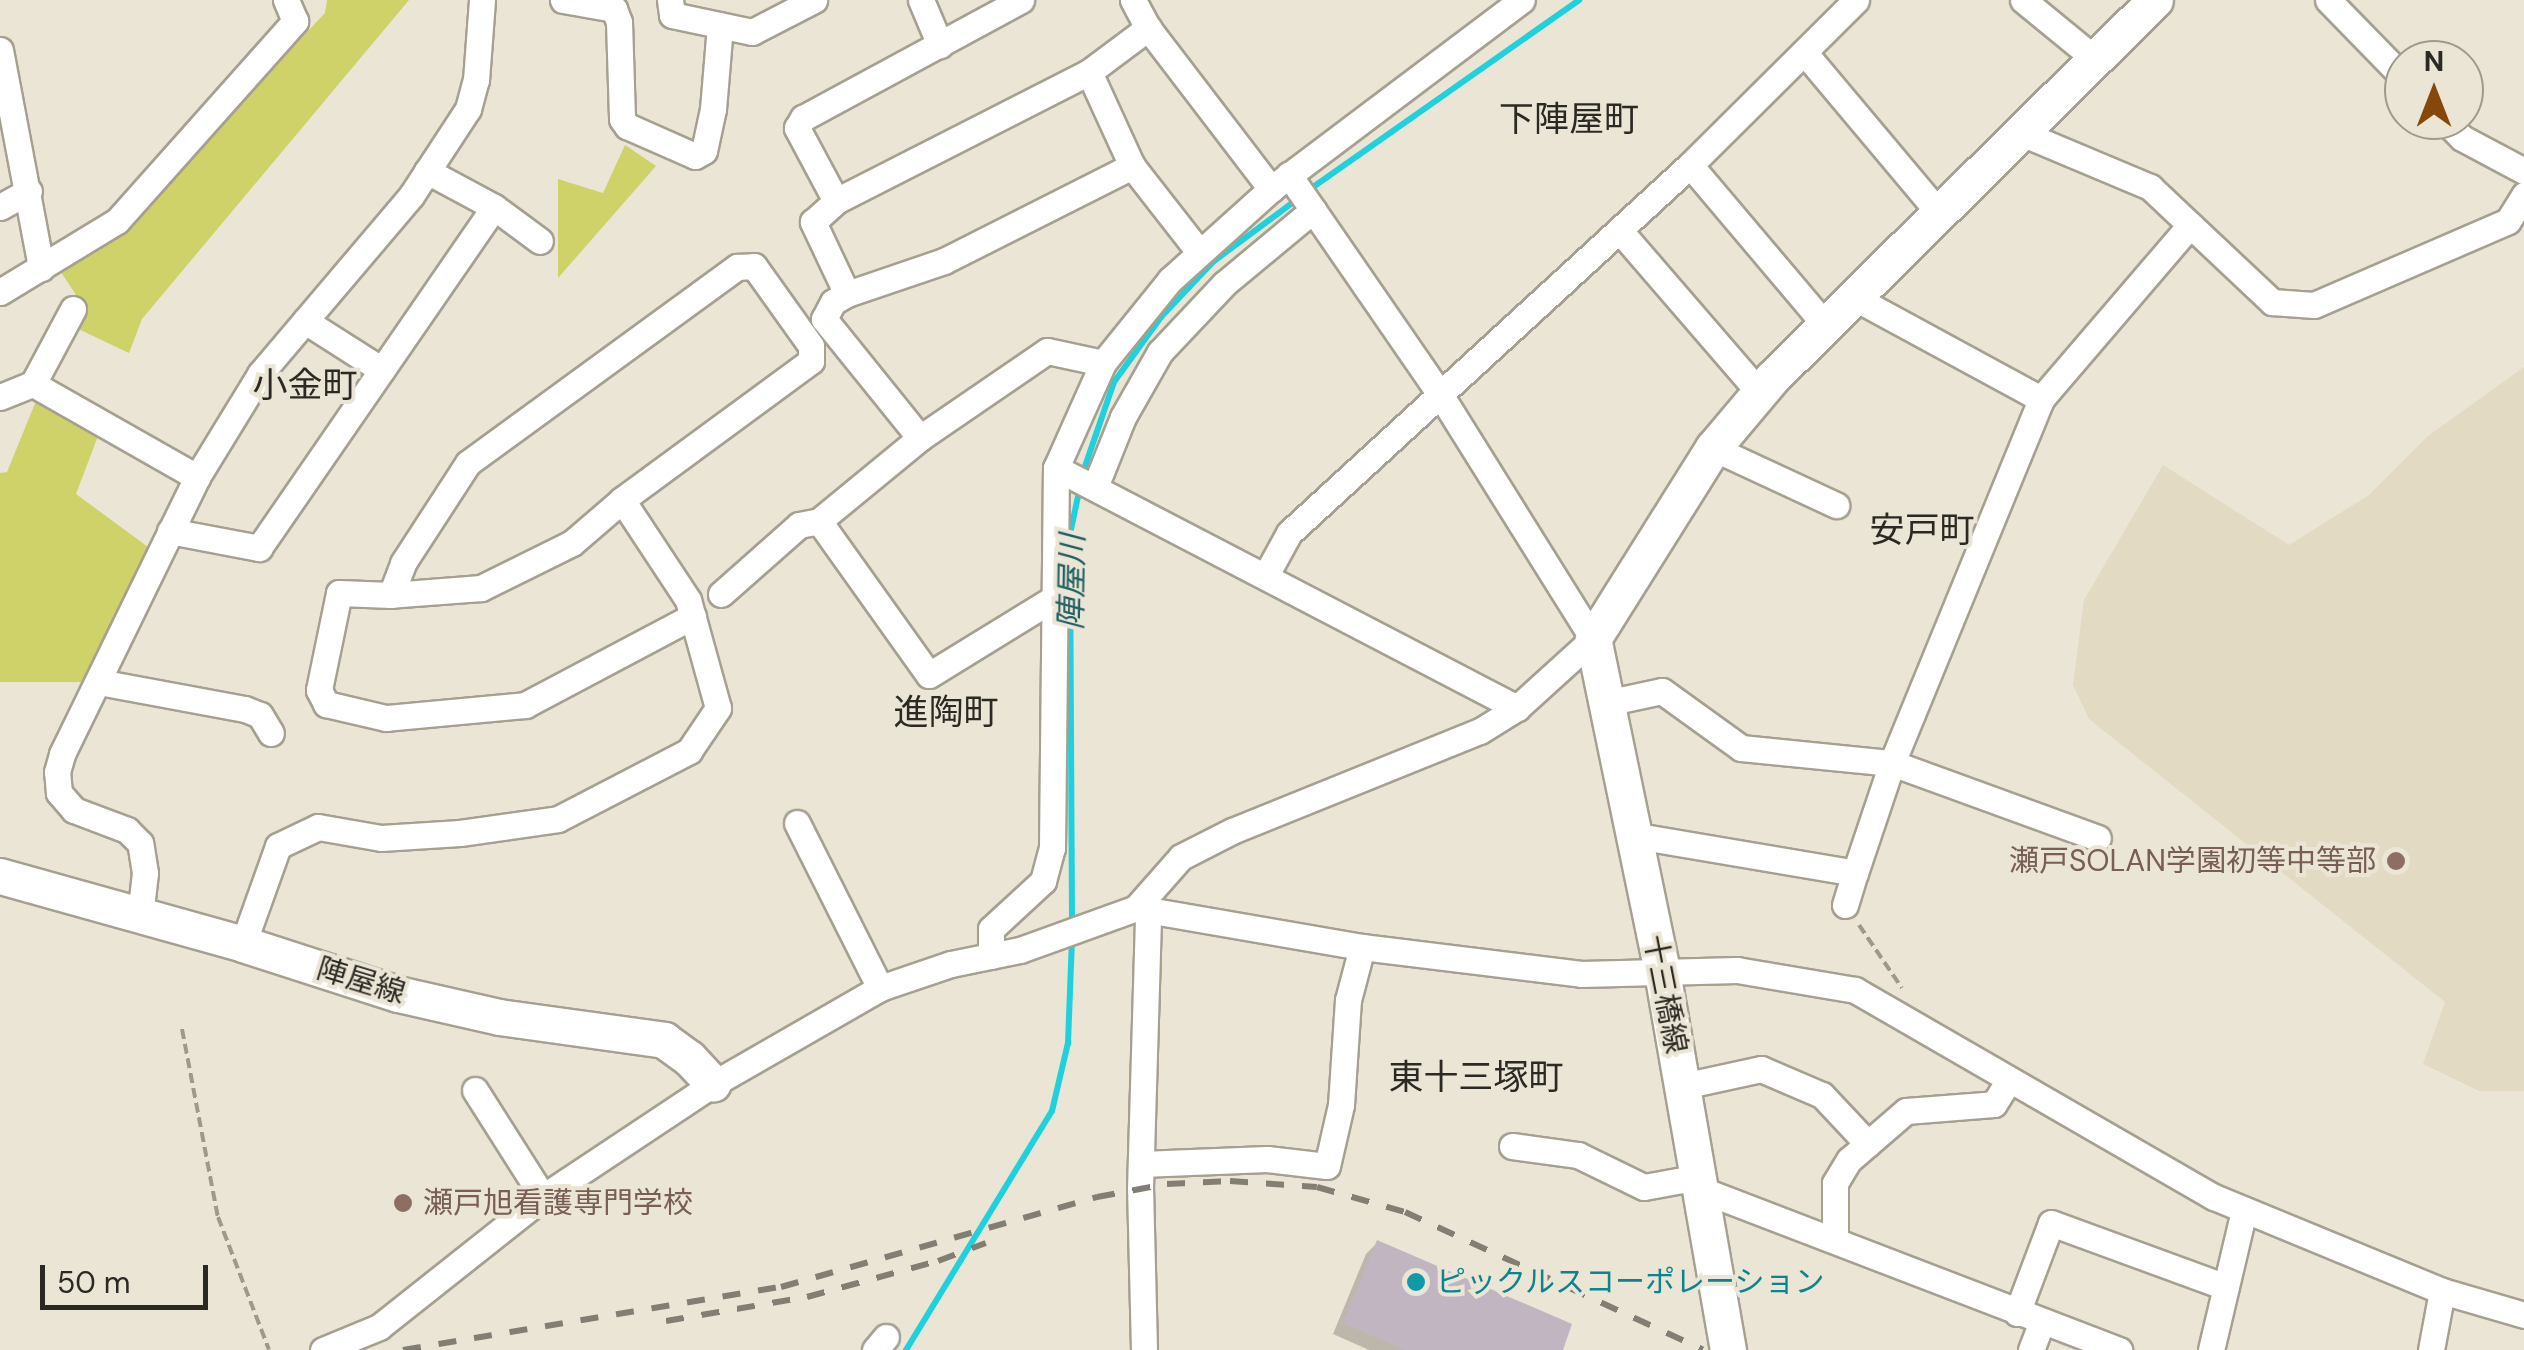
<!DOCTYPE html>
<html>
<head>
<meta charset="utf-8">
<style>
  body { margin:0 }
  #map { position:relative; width:2524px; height:1350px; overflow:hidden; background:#ebe5d5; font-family:"DM Sans","Noto Sans JP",sans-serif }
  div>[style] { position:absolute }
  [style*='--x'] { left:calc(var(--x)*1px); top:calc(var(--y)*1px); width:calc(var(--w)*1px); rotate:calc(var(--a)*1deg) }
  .built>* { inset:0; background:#e3dac3 }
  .green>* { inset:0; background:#ced269 }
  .shadow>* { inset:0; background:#0003 }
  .stream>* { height:6px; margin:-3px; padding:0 3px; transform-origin:3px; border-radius:3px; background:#1fd1dc }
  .building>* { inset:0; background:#c1b5c2 }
  .path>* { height:4px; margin-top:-2px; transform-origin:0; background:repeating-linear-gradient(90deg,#9d998d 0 10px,transparent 0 15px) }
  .roads { filter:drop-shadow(2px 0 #a6a091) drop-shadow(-2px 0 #a6a091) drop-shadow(0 2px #a6a091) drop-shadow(0 -2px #a6a091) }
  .street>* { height:25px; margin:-12.5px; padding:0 12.5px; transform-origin:12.5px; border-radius:12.5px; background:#fff }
  .secondary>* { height:35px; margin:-17.5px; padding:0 17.5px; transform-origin:17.5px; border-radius:17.5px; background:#fff }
  .rail>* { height:6px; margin-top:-3px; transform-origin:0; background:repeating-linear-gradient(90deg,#827e74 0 18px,transparent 0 36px) }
  .dots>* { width:28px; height:28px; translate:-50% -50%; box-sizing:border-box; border:5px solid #ebe5d5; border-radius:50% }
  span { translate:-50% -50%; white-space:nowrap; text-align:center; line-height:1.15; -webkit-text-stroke:8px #ebe5d5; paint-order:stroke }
  .education-label { font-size:30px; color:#785e54 }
  .right { translate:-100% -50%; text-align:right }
  .left { translate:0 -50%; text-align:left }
  .street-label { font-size:30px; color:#2b2923 }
  .culture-label { font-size:30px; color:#0d838f }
  .water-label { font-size:32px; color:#206064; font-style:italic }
  .quarter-label { font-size:35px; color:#2b2923 }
  .north { position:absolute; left:2384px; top:40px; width:100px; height:100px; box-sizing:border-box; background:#ebe5d5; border:2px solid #9e9a8e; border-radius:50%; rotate:0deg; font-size:28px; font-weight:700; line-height:40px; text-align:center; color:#2b2923 }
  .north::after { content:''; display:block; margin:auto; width:35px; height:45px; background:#86470b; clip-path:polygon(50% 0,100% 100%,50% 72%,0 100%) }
  .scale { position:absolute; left:40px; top:1265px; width:168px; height:45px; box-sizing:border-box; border:5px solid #2b2923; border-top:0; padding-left:12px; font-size:30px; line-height:35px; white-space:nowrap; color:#2b2923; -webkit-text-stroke:8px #ebe5d5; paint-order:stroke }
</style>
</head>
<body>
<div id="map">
  <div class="built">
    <div style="clip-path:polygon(2524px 367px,2524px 1091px,2479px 1091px,2423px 1064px,2445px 1002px,2089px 719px,2073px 685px,2084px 600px,2163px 465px,2289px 545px,2369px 495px,2428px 436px)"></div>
  </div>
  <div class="green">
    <div style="clip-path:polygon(327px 0,409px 0,142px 319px,129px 353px,72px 326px,41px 402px,98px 436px,76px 494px,148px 547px,88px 682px,0 682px,0 473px,7px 472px,78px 298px,59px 269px,126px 223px,325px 13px)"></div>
    <div style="clip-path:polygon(625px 145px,656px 166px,558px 278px,558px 179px,603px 193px)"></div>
  </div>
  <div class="shadow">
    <div style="clip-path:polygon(1377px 1243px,1560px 1350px,1369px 1350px,1333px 1334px,1366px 1254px)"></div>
  </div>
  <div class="stream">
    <div style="--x:1306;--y:192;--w:334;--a:-35.1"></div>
    <div style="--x:1082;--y:475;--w:98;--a:-71"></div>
    <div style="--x:1114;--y:382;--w:80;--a:-54.1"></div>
    <div style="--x:1161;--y:317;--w:77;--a:-46.6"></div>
    <div style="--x:1214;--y:261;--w:102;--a:-36.6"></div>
    <div style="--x:1072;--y:923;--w:389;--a:-90.3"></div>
    <div style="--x:1070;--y:534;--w:48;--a:-78"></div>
    <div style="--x:906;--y:1350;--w:280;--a:-58.6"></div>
    <div style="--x:1052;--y:1111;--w:70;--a:-76.8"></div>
    <div style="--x:1068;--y:1043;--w:102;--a:-87.8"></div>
  </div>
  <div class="building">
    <div style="clip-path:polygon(1377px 1240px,1572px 1324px,1563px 1350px,1405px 1350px,1343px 1323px)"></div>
  </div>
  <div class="path">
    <div style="--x:1859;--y:925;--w:76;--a:55.7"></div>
    <div style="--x:182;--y:1029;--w:191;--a:79.2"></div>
    <div style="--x:218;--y:1217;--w:142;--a:69"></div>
  </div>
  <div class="roads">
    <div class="street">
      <div style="--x:563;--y:0;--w:52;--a:10"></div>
      <div style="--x:614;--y:9;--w:14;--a:69"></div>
      <div style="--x:619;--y:22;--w:97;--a:88.2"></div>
      <div style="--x:622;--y:119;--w:9;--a:54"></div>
      <div style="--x:627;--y:126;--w:74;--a:23.8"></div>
      <div style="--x:695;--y:156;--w:10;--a:-29"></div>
      <div style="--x:704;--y:151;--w:43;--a:-77.9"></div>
      <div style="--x:713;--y:109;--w:84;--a:-85.2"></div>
      <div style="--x:670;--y:0;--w:15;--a:82"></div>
      <div style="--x:672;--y:15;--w:82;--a:12"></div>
      <div style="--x:752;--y:32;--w:70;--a:-27.3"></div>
      <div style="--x:921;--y:0;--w:49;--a:67.1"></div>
      <div style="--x:1133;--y:0;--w:32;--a:62"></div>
      <div style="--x:1148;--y:28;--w:203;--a:52.6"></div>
      <div style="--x:2023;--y:0;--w:93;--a:39.3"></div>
      <div style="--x:2328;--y:0;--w:109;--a:45.7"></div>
      <div style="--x:0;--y:50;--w:222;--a:79.3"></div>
      <div style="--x:1804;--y:52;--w:213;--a:50"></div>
      <div style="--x:1089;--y:72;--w:103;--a:65.4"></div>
      <div style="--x:1132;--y:166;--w:110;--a:52"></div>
      <div style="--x:2444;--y:120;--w:25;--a:45"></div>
      <div style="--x:2462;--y:138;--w:70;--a:28"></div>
      <div style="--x:2024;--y:134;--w:137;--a:22.8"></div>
      <div style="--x:2150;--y:187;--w:168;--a:43.3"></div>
      <div style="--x:2272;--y:302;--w:42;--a:4.1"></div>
      <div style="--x:2314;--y:305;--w:211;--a:-23.4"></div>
      <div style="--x:2508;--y:221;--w:31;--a:-58"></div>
      <div style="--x:1690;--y:165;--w:212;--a:49.8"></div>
      <div style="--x:427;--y:171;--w:76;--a:28.2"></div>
      <div style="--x:494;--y:207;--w:57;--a:36.5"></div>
      <div style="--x:836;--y:201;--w:83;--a:-118.1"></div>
      <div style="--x:797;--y:128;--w:12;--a:-59"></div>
      <div style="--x:803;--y:118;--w:248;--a:-28.4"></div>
      <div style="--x:0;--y:207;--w:33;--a:-29"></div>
      <div style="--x:1620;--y:231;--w:214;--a:49.2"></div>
      <div style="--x:0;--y:292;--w:137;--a:-31.3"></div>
      <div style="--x:117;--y:221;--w:268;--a:-48.3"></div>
      <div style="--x:295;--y:21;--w:23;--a:-113"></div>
      <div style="--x:847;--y:294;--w:102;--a:-18.8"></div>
      <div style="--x:944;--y:261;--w:211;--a:-26.8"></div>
      <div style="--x:1855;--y:298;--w:212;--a:28.5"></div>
      <div style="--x:73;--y:309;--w:85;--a:118.1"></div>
      <div style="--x:33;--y:384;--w:189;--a:29.6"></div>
      <div style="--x:305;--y:321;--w:91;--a:32.5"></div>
      <div style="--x:1103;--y:363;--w:57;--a:-167.9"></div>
      <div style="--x:1047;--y:351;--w:154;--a:145.6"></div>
      <div style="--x:920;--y:438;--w:153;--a:-128.9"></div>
      <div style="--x:824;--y:319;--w:19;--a:-62"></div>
      <div style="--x:833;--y:302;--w:16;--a:-30"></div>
      <div style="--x:847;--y:294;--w:80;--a:-115.3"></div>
      <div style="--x:813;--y:222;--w:31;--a:-42"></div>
      <div style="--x:836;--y:201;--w:284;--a:-27"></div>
      <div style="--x:1089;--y:72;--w:74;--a:-36.7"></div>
      <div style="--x:0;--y:397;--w:35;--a:-22"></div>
      <div style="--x:1713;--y:448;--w:136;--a:24.9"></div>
      <div style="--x:1056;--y:468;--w:520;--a:27.5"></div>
      <div style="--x:1095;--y:487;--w:75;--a:-68.2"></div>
      <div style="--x:1123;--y:417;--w:75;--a:-60.4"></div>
      <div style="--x:1160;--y:352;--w:93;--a:-46.7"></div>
      <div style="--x:1224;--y:284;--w:116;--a:-39.7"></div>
      <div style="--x:819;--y:521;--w:189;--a:54.5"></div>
      <div style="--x:929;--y:675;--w:143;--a:-31.6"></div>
      <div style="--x:170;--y:531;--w:91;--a:10.8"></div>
      <div style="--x:259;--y:548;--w:414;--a:-55.4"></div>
      <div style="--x:1266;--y:575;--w:48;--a:-61.3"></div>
      <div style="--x:1289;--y:533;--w:544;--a:-42.54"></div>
      <div style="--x:1690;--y:165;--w:234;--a:-44.8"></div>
      <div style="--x:721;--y:594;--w:104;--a:-41.5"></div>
      <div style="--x:799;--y:525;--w:20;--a:-11"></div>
      <div style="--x:819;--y:521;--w:131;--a:-39.4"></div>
      <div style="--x:391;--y:595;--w:34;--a:-69"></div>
      <div style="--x:403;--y:563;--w:119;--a:-57"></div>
      <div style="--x:468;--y:463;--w:333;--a:-36.1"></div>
      <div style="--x:737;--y:267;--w:17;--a:-3"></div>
      <div style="--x:754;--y:266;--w:98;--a:54.5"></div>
      <div style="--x:811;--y:346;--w:15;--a:90"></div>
      <div style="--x:811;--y:361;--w:235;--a:143.7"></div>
      <div style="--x:622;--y:500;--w:66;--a:139.3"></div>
      <div style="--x:572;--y:543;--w:102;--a:153.7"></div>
      <div style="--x:481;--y:588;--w:90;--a:175.6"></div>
      <div style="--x:391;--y:595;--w:52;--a:-177.8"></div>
      <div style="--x:339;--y:593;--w:99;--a:101.7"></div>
      <div style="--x:319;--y:690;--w:16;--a:63"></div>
      <div style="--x:326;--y:704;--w:62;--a:13.1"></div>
      <div style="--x:386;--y:718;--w:140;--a:-5.3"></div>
      <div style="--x:525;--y:705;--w:190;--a:-27.9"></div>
      <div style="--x:99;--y:682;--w:148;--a:10.5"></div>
      <div style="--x:245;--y:709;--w:16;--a:22"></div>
      <div style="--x:260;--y:715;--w:21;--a:59"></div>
      <div style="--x:1606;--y:703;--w:57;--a:-12.1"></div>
      <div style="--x:1662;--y:691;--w:97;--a:35.8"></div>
      <div style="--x:1741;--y:748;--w:152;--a:5.7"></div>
      <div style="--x:1892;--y:763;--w:219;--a:20"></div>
      <div style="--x:797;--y:823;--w:185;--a:63.3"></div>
      <div style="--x:1631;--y:835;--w:227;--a:9.6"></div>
      <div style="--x:1855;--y:873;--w:116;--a:-71.4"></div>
      <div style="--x:1892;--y:763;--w:393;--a:-67.7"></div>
      <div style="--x:2041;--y:399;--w:229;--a:-49.4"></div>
      <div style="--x:1845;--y:905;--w:34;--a:-73"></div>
      <div style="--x:1136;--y:908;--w:229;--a:9.8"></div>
      <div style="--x:1362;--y:947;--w:221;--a:7"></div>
      <div style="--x:1581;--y:974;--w:156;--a:-1.5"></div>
      <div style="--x:1737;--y:970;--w:120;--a:9.6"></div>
      <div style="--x:1855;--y:990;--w:414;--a:30"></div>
      <div style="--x:2214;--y:1197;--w:247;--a:22.4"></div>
      <div style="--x:2442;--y:1291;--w:85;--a:16.3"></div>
      <div style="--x:140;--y:916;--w:43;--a:-83.4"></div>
      <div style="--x:145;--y:873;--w:30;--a:-99"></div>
      <div style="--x:140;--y:843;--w:18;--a:-135"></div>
      <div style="--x:127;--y:830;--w:57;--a:-159.3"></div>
      <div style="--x:74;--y:810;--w:23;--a:-131"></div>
      <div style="--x:59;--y:793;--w:21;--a:-95"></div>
      <div style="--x:57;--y:772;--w:19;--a:-74"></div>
      <div style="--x:62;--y:754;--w:308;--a:-64"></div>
      <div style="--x:197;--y:477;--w:121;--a:-58.5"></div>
      <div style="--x:260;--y:374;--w:233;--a:-49.7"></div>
      <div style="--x:411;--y:196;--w:104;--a:-56.8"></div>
      <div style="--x:468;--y:109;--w:30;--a:-75"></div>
      <div style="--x:476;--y:80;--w:80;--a:-85.7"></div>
      <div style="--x:243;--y:944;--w:104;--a:-70.3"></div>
      <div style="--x:278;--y:846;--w:44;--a:-25.4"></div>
      <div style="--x:318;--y:827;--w:64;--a:9.9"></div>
      <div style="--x:381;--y:838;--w:79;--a:-3.6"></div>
      <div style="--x:460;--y:833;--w:99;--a:-8.1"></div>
      <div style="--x:558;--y:819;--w:148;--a:-27.4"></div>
      <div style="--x:689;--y:751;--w:52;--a:-56"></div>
      <div style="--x:718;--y:708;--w:112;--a:-105.5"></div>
      <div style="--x:688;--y:600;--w:120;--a:-123.4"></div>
      <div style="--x:991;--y:956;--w:27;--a:-90"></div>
      <div style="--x:991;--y:929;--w:71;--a:-42.7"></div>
      <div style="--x:1043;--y:881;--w:34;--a:-75"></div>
      <div style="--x:1052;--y:848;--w:380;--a:-89.4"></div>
      <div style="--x:1056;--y:468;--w:115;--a:-65.9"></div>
      <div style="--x:1103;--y:363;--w:107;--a:-51.1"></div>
      <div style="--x:1170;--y:280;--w:136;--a:-42"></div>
      <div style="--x:1271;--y:189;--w:314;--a:-37"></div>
      <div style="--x:1683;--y:1086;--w:80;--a:-12.3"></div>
      <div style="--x:1761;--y:1069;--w:66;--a:23.1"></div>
      <div style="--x:1822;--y:1095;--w:67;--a:46.8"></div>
      <div style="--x:475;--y:1090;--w:127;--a:57.6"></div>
      <div style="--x:1512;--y:1146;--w:67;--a:7.8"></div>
      <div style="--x:1578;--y:1155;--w:73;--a:25.9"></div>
      <div style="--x:1644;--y:1187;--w:56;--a:-10.3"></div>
      <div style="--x:1141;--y:1164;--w:126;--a:-2.3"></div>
      <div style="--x:1267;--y:1159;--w:60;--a:6.7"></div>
      <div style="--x:1327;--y:1166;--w:63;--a:-77.1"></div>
      <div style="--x:1341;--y:1105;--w:105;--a:-86.2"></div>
      <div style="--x:1348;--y:1000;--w:55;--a:-75.2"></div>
      <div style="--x:1702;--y:1190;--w:447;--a:21"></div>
      <div style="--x:1835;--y:1240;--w:57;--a:-90"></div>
      <div style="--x:1835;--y:1183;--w:27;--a:-59"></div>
      <div style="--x:1849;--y:1160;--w:75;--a:-40.7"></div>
      <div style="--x:1906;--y:1111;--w:88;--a:-4.5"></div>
      <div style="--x:1994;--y:1104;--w:26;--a:-58"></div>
      <div style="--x:2017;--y:1313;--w:96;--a:-69.3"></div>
      <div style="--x:2051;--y:1223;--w:186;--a:20.1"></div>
      <div style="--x:323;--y:1350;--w:61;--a:-22.3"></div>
      <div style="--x:379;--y:1327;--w:209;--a:-38.4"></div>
      <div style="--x:543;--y:1197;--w:204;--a:-33.6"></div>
      <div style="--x:713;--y:1084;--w:193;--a:-29.9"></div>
      <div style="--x:880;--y:988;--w:75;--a:-18.7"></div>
      <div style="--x:951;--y:964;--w:70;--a:-11.5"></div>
      <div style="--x:1020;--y:950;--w:123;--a:-19.9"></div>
      <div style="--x:1136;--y:908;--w:68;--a:-48.6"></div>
      <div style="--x:1181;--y:857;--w:57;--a:-27"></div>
      <div style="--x:1232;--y:831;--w:267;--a:-22"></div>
      <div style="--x:1480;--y:731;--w:44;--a:-31.9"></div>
      <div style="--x:1517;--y:708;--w:103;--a:-42.2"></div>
      <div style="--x:1593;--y:639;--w:285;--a:-122"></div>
      <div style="--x:1442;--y:397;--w:270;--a:-124.6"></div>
      <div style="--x:875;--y:1350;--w:17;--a:-50"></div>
      <div style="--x:1144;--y:1350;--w:162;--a:-91.4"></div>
      <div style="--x:1140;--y:1188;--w:277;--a:-88.3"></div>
      <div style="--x:2031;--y:1350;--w:30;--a:-69"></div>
      <div style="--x:2211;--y:1350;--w:144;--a:-76.7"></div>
      <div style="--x:2431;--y:1350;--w:60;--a:-79.4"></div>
    </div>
    <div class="secondary">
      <div style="--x:0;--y:876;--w:252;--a:15.6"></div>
      <div style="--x:243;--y:944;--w:163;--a:17.9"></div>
      <div style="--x:398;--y:994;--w:104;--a:12.8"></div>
      <div style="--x:499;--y:1017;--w:167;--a:7.9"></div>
      <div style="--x:664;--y:1040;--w:31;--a:36"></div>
      <div style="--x:689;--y:1058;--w:35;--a:47"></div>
      <div style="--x:1728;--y:1350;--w:385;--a:-99.9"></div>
      <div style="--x:1662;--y:971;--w:339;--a:-101.7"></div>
      <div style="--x:1593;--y:639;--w:226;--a:-57.9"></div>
      <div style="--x:1713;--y:448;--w:92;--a:-49.9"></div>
      <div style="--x:1772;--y:378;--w:538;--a:-44.62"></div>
    </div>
  </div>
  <div class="rail">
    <div style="--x:666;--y:1321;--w:143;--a:-9.7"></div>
    <div style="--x:807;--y:1297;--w:136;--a:-15.4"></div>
    <div style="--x:938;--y:1261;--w:51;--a:-20.6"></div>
    <div style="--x:403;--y:1350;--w:383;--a:-9.5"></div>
    <div style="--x:781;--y:1287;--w:329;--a:-15.9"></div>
    <div style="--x:1097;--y:1197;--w:71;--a:-10.5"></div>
    <div style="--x:1167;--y:1184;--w:63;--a:-2.7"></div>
    <div style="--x:1230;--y:1181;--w:87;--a:3.9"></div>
    <div style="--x:1317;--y:1187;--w:91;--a:15.9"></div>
    <div style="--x:1405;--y:1212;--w:328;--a:24.8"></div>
  </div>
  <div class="dots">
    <div style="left:2396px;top:861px;background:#8d6e63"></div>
    <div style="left:403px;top:1203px;background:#8d6e63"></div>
    <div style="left:1416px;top:1282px;background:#0f9aa8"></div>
  </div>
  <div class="education-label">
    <span class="right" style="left:2376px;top:861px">瀬戸SOLAN学園初等中等部</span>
    <span class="left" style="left:423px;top:1203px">瀬戸旭看護専門学校</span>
  </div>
  <div class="street-label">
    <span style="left:361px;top:981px;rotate:17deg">陣屋線</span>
    <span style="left:1665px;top:994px;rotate:79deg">十三橋線</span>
  </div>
  <div class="culture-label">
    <span class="left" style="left:1436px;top:1282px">ピックルスコーポレーション</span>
  </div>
  <div class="water-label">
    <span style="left:1072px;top:582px;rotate:-89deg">陣屋川</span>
  </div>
  <div class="quarter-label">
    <span style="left:1569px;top:119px">下陣屋町</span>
    <span style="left:305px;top:385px">小金町</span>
    <span style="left:1922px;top:530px">安戸町</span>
    <span style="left:946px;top:712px">進陶町</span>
    <span style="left:1476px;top:1077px">東十三塚町</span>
  </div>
  <div class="north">N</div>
  <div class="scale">50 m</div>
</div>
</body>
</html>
